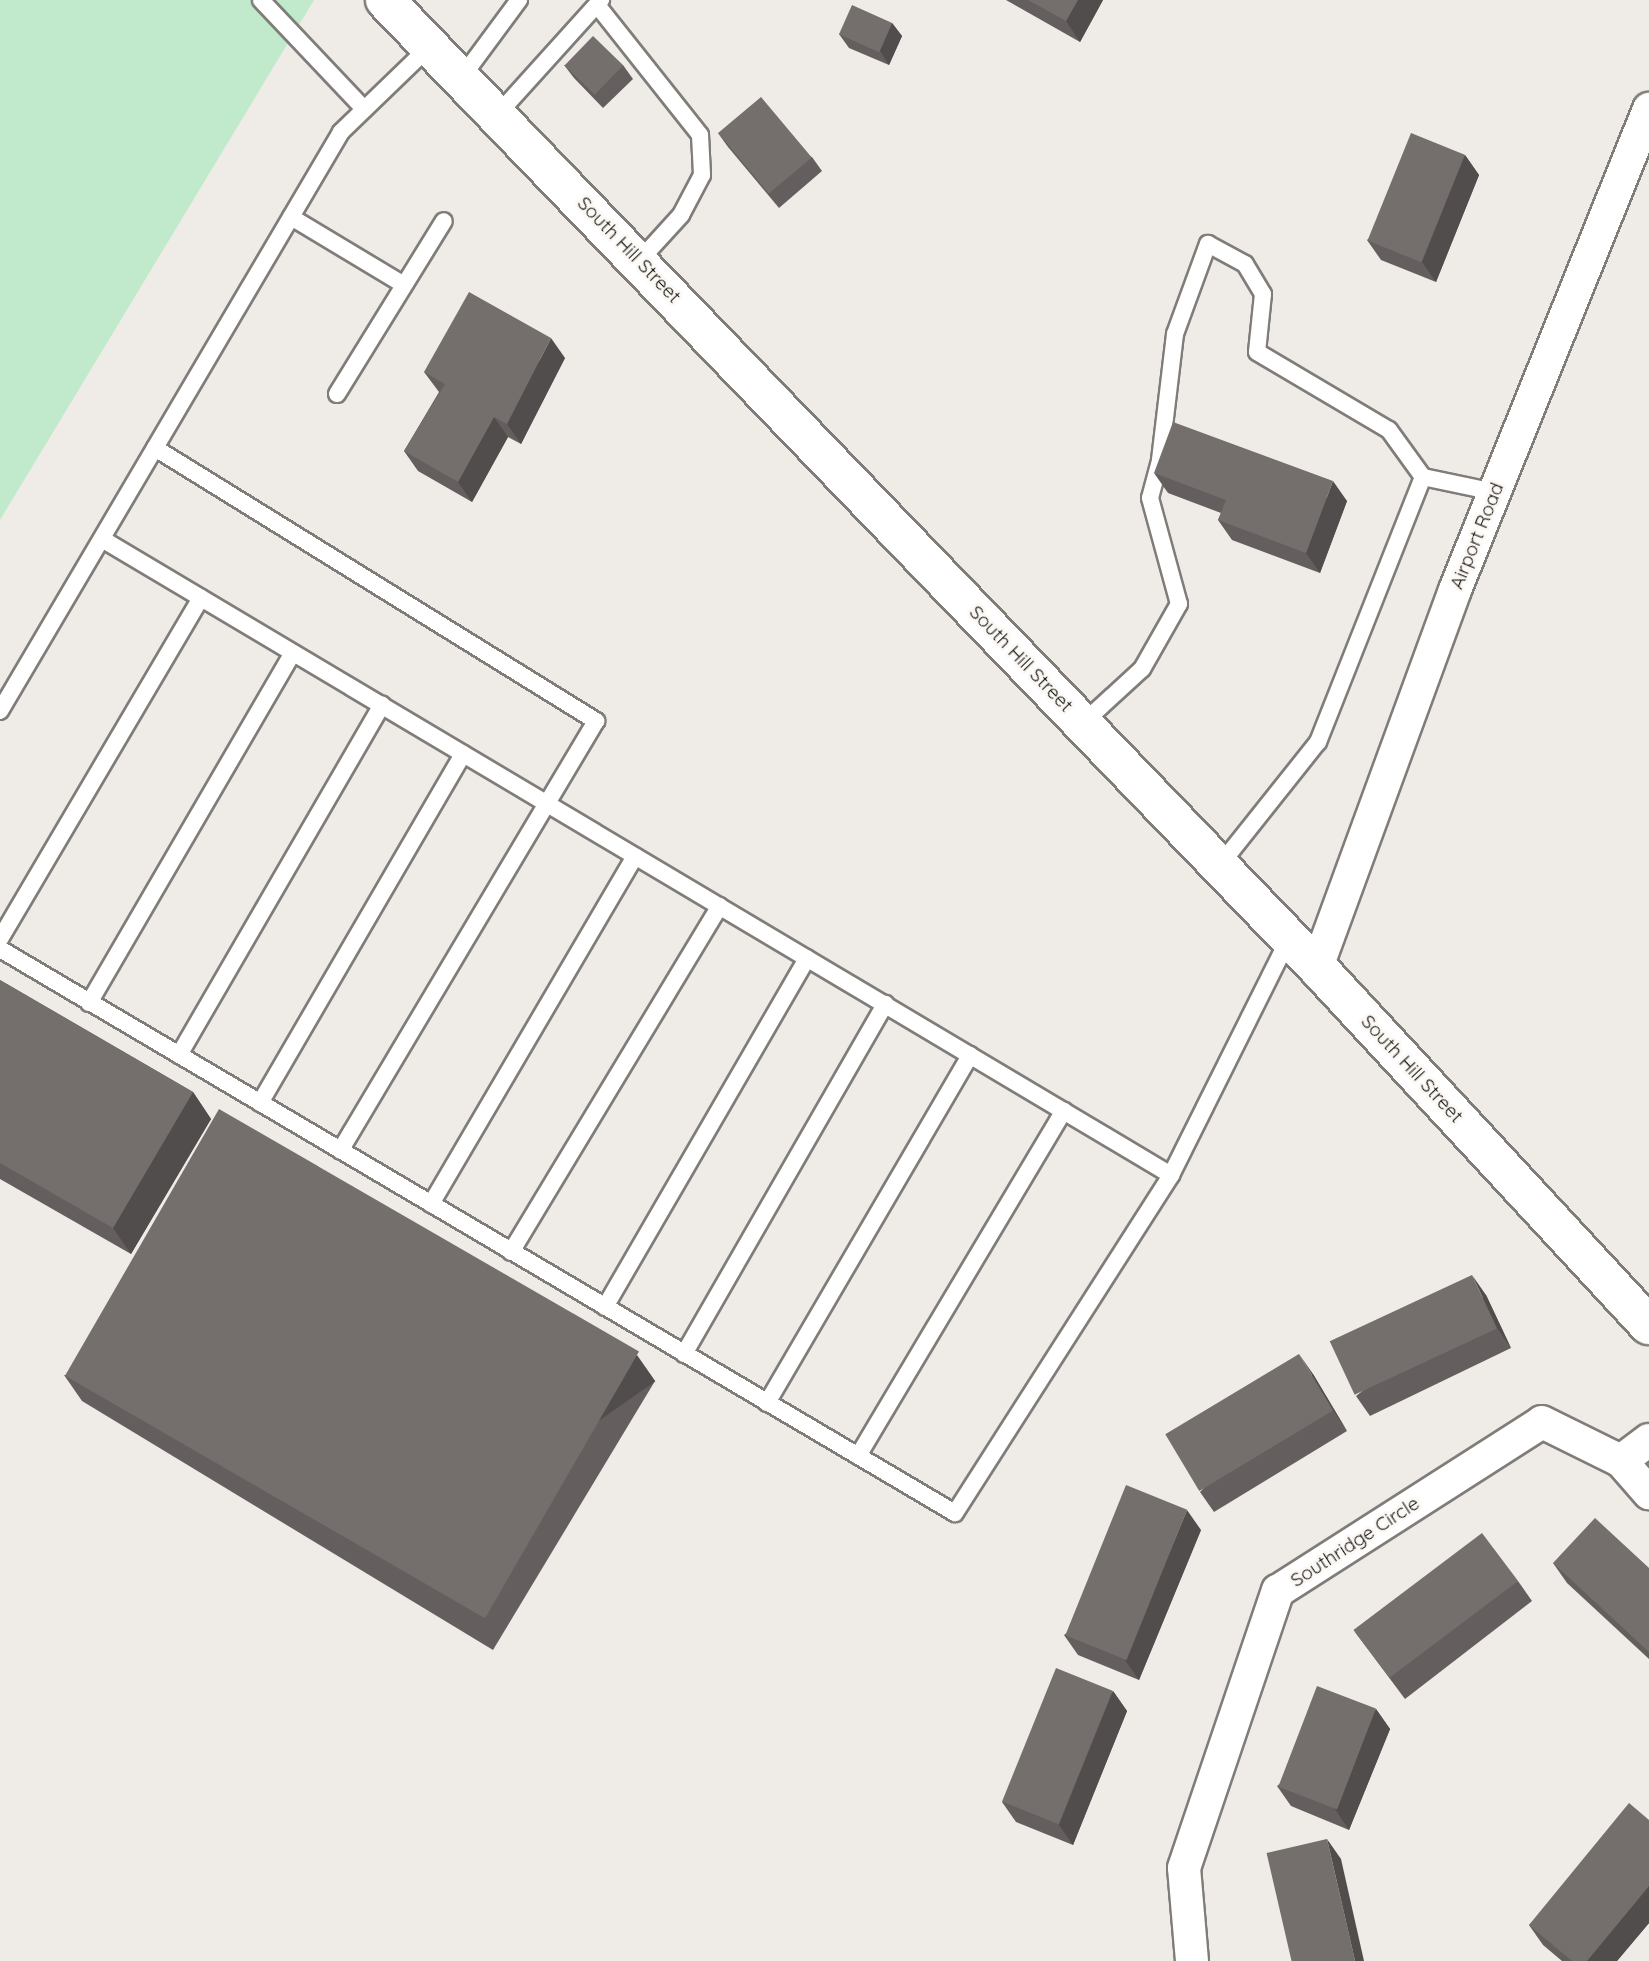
<!DOCTYPE html>
<html>
<head>
<meta charset="utf-8">
<style>
  body { margin:0 }
  #map { position:relative; width:1649px; height:1961px; overflow:hidden; background:#efece7; font-family:Quicksand,sans-serif }
  div>[style] { position:absolute }
  [style*='--x'] { left:calc(var(--x)*1px); top:calc(var(--y)*1px); width:calc(var(--w)*1px); rotate:calc(var(--a)*1deg) }
  .green>* { inset:0; background:#c1e9cb }
  .roads { filter:drop-shadow(2px 0 #807d79) drop-shadow(-2px 0 #807d79) drop-shadow(0 2px #807d79) drop-shadow(0 -2px #807d79) }
  .lane>* { height:16px; margin:-8px; padding:0 8px; transform-origin:8px; border-radius:8px; background:#fff }
  .street>* { height:32px; margin:-16px; padding:0 16px; transform-origin:16px; border-radius:16px; background:#fff }
  .primary>* { height:38px; margin:-19px; padding:0 19px; transform-origin:19px; border-radius:19px; background:#fff }
  .wall>* { inset:0; background:#645f5e }
  .shaded-wall>* { inset:0; background:#514d4c; transform-origin:0 0 }
  .building>* { inset:0; background:#746e6d; transform-origin:0 0 }
  span { translate:-50% -50%; white-space:nowrap; text-align:center; line-height:1.15; -webkit-text-stroke:6px #fcf9f5; paint-order:stroke }
  .street-label { font-size:19px; color:#161514 }
</style>
</head>
<body>
<div id="map">
  <div class="green">
    <div style="clip-path:polygon(0 0,314px 0,0 520px)"></div>
  </div>
  <div class="roads">
    <div class="lane">
      <div style="--x:261;--y:0;--w:150;--a:46.6"></div>
      <div style="--x:597;--y:5;--w:166;--a:51.6"></div>
      <div style="--x:700;--y:135;--w:40;--a:87.1"></div>
      <div style="--x:702;--y:175;--w:45;--a:117.7"></div>
      <div style="--x:681;--y:215;--w:62;--a:132.4"></div>
      <div style="--x:462;--y:77;--w:96;--a:-53.5"></div>
      <div style="--x:498;--y:114;--w:154;--a:-47.9"></div>
      <div style="--x:291;--y:217;--w:132;--a:31"></div>
      <div style="--x:337;--y:394;--w:203;--a:-58.3"></div>
      <div style="--x:155;--y:448;--w:519;--a:31.76"></div>
      <div style="--x:596;--y:721;--w:500;--a:120.77"></div>
      <div style="--x:102;--y:539;--w:1244;--a:30.75"></div>
      <div style="--x:0;--y:711;--w:672;--a:-59.5"></div>
      <div style="--x:341;--y:132;--w:124;--a:-44"></div>
      <div style="--x:1083;--y:723;--w:80;--a:-42.5"></div>
      <div style="--x:1142;--y:669;--w:75;--a:-60.4"></div>
      <div style="--x:1179;--y:604;--w:110;--a:-105.3"></div>
      <div style="--x:1150;--y:498;--w:39;--a:-75"></div>
      <div style="--x:1160;--y:460;--w:127;--a:-83.2"></div>
      <div style="--x:1175;--y:334;--w:96;--a:-69.9"></div>
      <div style="--x:1208;--y:244;--w:42;--a:28.4"></div>
      <div style="--x:1245;--y:264;--w:35;--a:59"></div>
      <div style="--x:1263;--y:294;--w:58;--a:95.9"></div>
      <div style="--x:1257;--y:352;--w:153;--a:30.6"></div>
      <div style="--x:1389;--y:430;--w:58;--a:54.1"></div>
      <div style="--x:1423;--y:477;--w:73;--a:11.9"></div>
      <div style="--x:1220;--y:865;--w:157;--a:-51.5"></div>
      <div style="--x:1318;--y:742;--w:285;--a:-68.4"></div>
      <div style="--x:0;--y:939;--w:396;--a:-59.5"></div>
      <div style="--x:0;--y:949;--w:1109;--a:30.57"></div>
      <div style="--x:955;--y:1513;--w:401;--a:-57.4"></div>
      <div style="--x:1171;--y:1175;--w:265;--a:-63.5"></div>
      <div style="--x:89;--y:1003;--w:405;--a:-59.8"></div>
      <div style="--x:179;--y:1055;--w:405;--a:-59.9"></div>
      <div style="--x:260;--y:1103;--w:404;--a:-59.8"></div>
      <div style="--x:431;--y:1204;--w:403;--a:-59.6"></div>
      <div style="--x:511;--y:1252;--w:404;--a:-58.9"></div>
      <div style="--x:605;--y:1307;--w:403;--a:-59.9"></div>
      <div style="--x:684;--y:1354;--w:404;--a:-60.1"></div>
      <div style="--x:767;--y:1403;--w:403;--a:-59.7"></div>
      <div style="--x:858;--y:1456;--w:402;--a:-59.2"></div>
    </div>
    <div class="street">
      <div style="--x:1317;--y:967;--w:401;--a:-69.9"></div>
      <div style="--x:1455;--y:590;--w:519;--a:-68.03"></div>
      <div style="--x:1621;--y:1461;--w:35;--a:-37"></div>
      <div style="--x:1192;--y:1961;--w:93;--a:-94.9"></div>
      <div style="--x:1184;--y:1868;--w:293;--a:-71.3"></div>
      <div style="--x:1278;--y:1591;--w:313;--a:-32.6"></div>
      <div style="--x:1542;--y:1422;--w:88;--a:26.3"></div>
      <div style="--x:1621;--y:1461;--w:43;--a:48.8"></div>
    </div>
    <div class="primary">
      <div style="--x:385;--y:0;--w:1343;--a:46.06"></div>
      <div style="--x:1317;--y:967;--w:488;--a:47.2"></div>
    </div>
  </div>
  <div class="wall">
    <div style="clip-path:polygon(1006px 0,1103px 0,1080px 42px)"></div>
    <div style="clip-path:polygon(892px 23px,902px 36px,889px 65px,849px 48px,839px 34px)"></div>
    <div style="clip-path:polygon(564px 65px,623px 65px,633px 79px,603px 108px,574px 78px)"></div>
    <div style="clip-path:polygon(718px 133px,812px 157px,822px 171px,779px 208px,728px 147px)"></div>
    <div style="clip-path:polygon(1465px 155px,1479px 175px,1436px 282px,1381px 260px,1367px 240px)"></div>
    <div style="clip-path:polygon(565px 358px,521px 444px,508px 437px,472px 502px,418px 471px,404px 451px,439px 392px,424px 372px)"></div>
    <div style="clip-path:polygon(1154px 473px,1347px 501px,1320px 573px,1232px 540px,1218px 520px,1221px 513px,1168px 493px)"></div>
    <div style="clip-path:polygon(0 980px,193px 1092px,211px 1119px,131px 1254px,0 1179px)"></div>
    <div style="clip-path:polygon(1486px 1295px,1511px 1348px,1370px 1416px,1356px 1396px)"></div>
    <div style="clip-path:polygon(1313px 1374px,1347px 1431px,1214px 1512px,1200px 1492px)"></div>
    <div style="clip-path:polygon(64px 1375px,655px 1381px,493px 1650px,82px 1401px)"></div>
    <div style="clip-path:polygon(1201px 1530px,1139px 1680px,1078px 1655px,1064px 1635px)"></div>
    <div style="clip-path:polygon(1553px 1563px,1649px 1568px,1649px 1659px,1567px 1583px)"></div>
    <div style="clip-path:polygon(1518px 1581px,1532px 1601px,1405px 1699px,1355px 1632px)"></div>
    <div style="clip-path:polygon(1113px 1691px,1127px 1711px,1073px 1845px,1016px 1822px,1002px 1802px)"></div>
    <div style="clip-path:polygon(1376px 1709px,1390px 1729px,1349px 1830px,1291px 1806px,1277px 1786px)"></div>
    <div style="clip-path:polygon(1649px 1820px,1649px 1923px,1617px 1961px,1562px 1961px,1543px 1945px,1529px 1925px)"></div>
  </div>
  <div class="shaded-wall">
    <div style="clip-path:polygon(1078px 0,1103px 0,1080px 42px,1066px 21px)"></div>
    <div style="clip-path:polygon(892px 23px,902px 36px,889px 65px,880px 51px)"></div>
    <div style="clip-path:polygon(1465px 155px,1479px 175px,1436px 282px,1422px 262px)"></div>
    <div style="clip-path:polygon(551px 338px,565px 358px,521px 444px,507px 424px)"></div>
    <div style="clip-path:polygon(494px 417px,508px 437px,472px 502px,458px 482px)"></div>
    <div style="clip-path:polygon(1333px 481px,1347px 501px,1320px 573px,1306px 553px)"></div>
    <div style="clip-path:polygon(193px 1092px,211px 1119px,131px 1254px,113px 1228px)"></div>
    <div style="clip-path:polygon(1472px 1275px,1486px 1295px,1511px 1348px,1497px 1328px)"></div>
    <div style="clip-path:polygon(1299px 1354px,1313px 1374px,1347px 1431px,1333px 1410px)"></div>
    <div style="left:637px;top:1355px;width:32px;height:315px;rotate:55deg"></div>
    <div style="clip-path:polygon(1187px 1510px,1201px 1530px,1139px 1680px,1125px 1660px)"></div>
    <div style="clip-path:polygon(1113px 1691px,1127px 1711px,1073px 1845px,1059px 1825px)"></div>
    <div style="clip-path:polygon(1376px 1709px,1390px 1729px,1349px 1830px,1335px 1809px)"></div>
    <div style="clip-path:polygon(1327px 1839px,1341px 1859px,1364px 1961px,1355px 1961px)"></div>
    <div style="clip-path:polygon(1649px 1886px,1649px 1923px,1617px 1961px,1587px 1961px)"></div>
  </div>
  <div class="building">
    <div style="clip-path:polygon(1028px 0,1078px 0,1066px 21px)"></div>
    <div style="left:852px;top:5px;width:44px;height:32px;rotate:24deg"></div>
    <div style="left:593px;top:36px;width:42px;height:41px;rotate:44deg"></div>
    <div style="left:761px;top:97px;width:79px;height:56px;rotate:50deg"></div>
    <div style="left:1411px;top:133px;width:58px;height:116px;rotate:22deg"></div>
    <div style="clip-path:polygon(469px 292px,551px 338px,507px 424px,494px 417px,458px 482px,404px 451px,445px 384px,424px 372px)"></div>
    <div style="clip-path:polygon(1173px 422px,1333px 481px,1306px 553px,1218px 520px,1226px 500px,1154px 473px)"></div>
    <div style="clip-path:polygon(0 980px,193px 1092px,113px 1228px,0 1163px)"></div>
    <div style="left:219px;top:1109px;width:485px;height:308px;rotate:30deg"></div>
    <div style="left:1472px;top:1275px;width:59px;height:157px;rotate:65deg"></div>
    <div style="left:1299px;top:1354px;width:66px;height:156px;rotate:59deg"></div>
    <div style="left:1126px;top:1485px;width:66px;height:162px;rotate:22deg"></div>
    <div style="clip-path:polygon(1595px 1518px,1649px 1568px,1649px 1652px,1553px 1563px)"></div>
    <div style="left:1482px;top:1533px;width:60px;height:161px;rotate:53deg"></div>
    <div style="left:1056px;top:1668px;width:61px;height:144px;rotate:22deg"></div>
    <div style="left:1317px;top:1686px;width:63px;height:108px;rotate:21deg"></div>
    <div style="clip-path:polygon(1629px 1803px,1649px 1820px,1649px 1886px,1587px 1961px,1572px 1961px,1529px 1925px)"></div>
    <div style="left:1327px;top:1839px;width:125px;height:62px;rotate:77deg"></div>
  </div>
  <div class="street-label">
    <span style="left:629px;top:250px;rotate:46deg">South Hill Street</span>
    <span style="left:1477px;top:536px;rotate:-68deg">Airport Road</span>
    <span style="left:1021px;top:659px;rotate:46deg">South Hill Street</span>
    <span style="left:1412px;top:1069px;rotate:47deg">South Hill Street</span>
    <span style="left:1355px;top:1542px;rotate:-33deg">Southridge Circle</span>
  </div>
</div>
</body>
</html>
